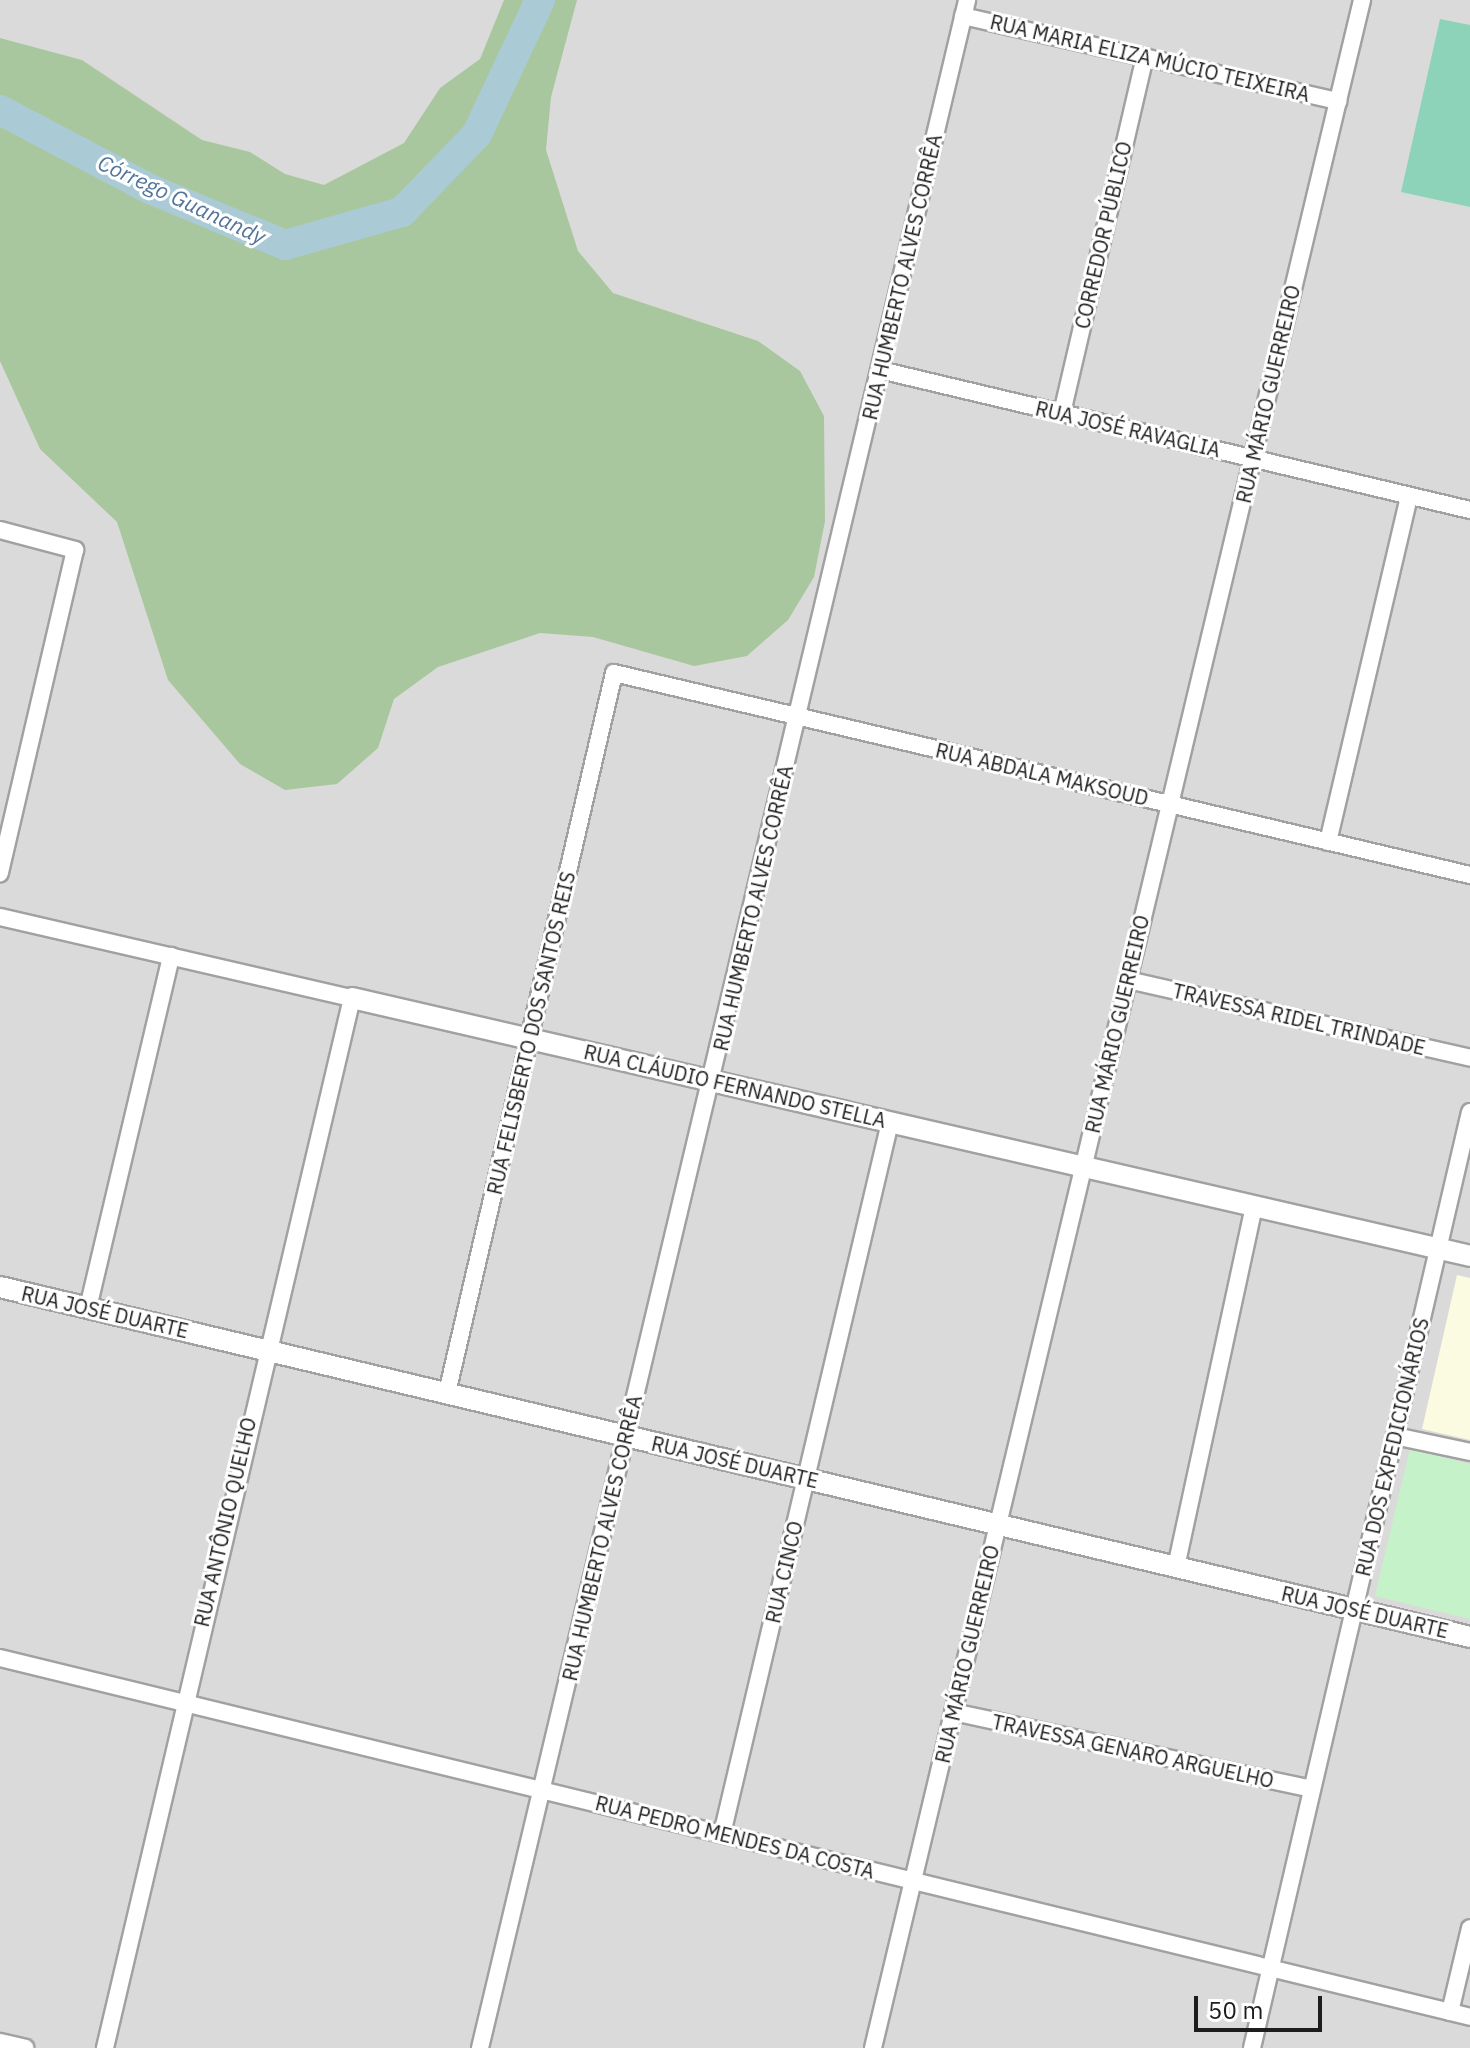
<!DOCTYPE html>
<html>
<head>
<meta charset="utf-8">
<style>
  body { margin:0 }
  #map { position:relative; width:1470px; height:2048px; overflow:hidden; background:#edeae4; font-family:"IBM Plex Sans",sans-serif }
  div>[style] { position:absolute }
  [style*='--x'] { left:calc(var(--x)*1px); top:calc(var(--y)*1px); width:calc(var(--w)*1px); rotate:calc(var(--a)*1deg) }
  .residential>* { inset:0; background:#dbdada; transform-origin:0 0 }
  .education>* { inset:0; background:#fafbe0 }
  .forest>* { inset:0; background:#a9c79e }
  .park>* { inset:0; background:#c6f2ca }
  .pitch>* { inset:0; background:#8cd3b9 }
  .river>* { height:30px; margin:-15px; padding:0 15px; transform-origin:15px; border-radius:15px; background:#aacbd6 }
  .roads { filter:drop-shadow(2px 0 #a1a1a1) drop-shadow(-2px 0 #a1a1a1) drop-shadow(0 2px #a1a1a1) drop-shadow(0 -2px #a1a1a1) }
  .minor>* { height:16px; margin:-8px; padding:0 8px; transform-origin:8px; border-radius:8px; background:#fff }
  .tertiary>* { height:20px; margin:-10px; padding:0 10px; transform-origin:10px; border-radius:10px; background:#fff }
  span { translate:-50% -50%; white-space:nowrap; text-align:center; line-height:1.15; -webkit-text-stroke:6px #fff; paint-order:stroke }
  .street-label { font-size:20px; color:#1d1d1d }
  .water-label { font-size:22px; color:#53759a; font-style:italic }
  .scale { position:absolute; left:1194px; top:1996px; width:128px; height:36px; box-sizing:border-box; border:4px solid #1d1d1d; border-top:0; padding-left:10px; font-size:24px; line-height:28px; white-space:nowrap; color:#1d1d1d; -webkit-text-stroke:6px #fff; paint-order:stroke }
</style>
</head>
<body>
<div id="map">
  <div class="residential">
    <div style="left:0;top:0;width:1470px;height:2048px"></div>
  </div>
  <div class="education">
    <div style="clip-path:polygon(1457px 1275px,1470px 1278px,1470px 1440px,1422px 1429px)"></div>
  </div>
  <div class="forest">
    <div style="clip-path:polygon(504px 0,577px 0,551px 97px,546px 150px,578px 251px,613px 293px,758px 341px,800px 371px,824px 416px,825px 521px,814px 577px,788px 620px,747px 656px,694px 666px,593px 637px,540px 633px,438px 667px,394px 699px,378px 748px,337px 784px,285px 790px,240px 764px,168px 680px,117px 522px,40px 449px,0 361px,0 38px,82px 60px,202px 140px,250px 152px,285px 174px,324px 185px,404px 143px,440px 88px,480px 59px)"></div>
  </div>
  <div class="park">
    <div style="clip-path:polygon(1410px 1449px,1470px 1464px,1470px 1619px,1375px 1596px)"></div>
  </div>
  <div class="pitch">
    <div style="clip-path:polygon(1440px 19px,1470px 25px,1470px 207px,1401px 192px)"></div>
  </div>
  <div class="river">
    <div style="--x:0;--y:110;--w:170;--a:27.8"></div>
    <div style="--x:150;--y:189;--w:146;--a:22.5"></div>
    <div style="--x:285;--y:245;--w:122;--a:-15.8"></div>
    <div style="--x:402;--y:212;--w:108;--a:-46.1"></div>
    <div style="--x:477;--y:134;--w:148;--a:-64.8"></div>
  </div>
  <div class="roads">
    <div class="minor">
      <div style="--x:963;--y:16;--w:385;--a:12.8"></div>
      <div style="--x:880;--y:370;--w:606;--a:13.35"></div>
      <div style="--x:1062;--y:413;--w:366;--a:-76.9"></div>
      <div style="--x:0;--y:530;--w:78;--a:14.9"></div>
      <div style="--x:75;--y:550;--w:332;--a:103.1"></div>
      <div style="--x:1328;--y:842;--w:355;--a:-76.8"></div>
      <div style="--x:0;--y:917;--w:361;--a:13"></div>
      <div style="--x:352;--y:998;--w:1079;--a:103.24"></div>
      <div style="--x:1128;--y:980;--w:351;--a:12.8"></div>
      <div style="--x:88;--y:1308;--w:362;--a:-76.7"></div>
      <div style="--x:447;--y:1393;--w:739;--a:-76.94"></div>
      <div style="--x:614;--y:673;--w:880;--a:13.28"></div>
      <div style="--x:1395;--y:1436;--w:77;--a:12"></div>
      <div style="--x:1176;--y:1567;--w:369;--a:-77.8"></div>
      <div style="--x:0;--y:1658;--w:1513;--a:13.72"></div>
      <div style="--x:953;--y:1712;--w:367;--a:12.1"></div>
      <div style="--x:722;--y:1834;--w:732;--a:-76.72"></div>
      <div style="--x:1450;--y:2012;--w:86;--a:-76.6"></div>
      <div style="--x:0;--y:2042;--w:26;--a:13"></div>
      <div style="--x:480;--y:2048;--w:2105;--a:-76.62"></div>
      <div style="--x:873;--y:2048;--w:2106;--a:-76.57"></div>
      <div style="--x:1252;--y:2048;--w:961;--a:-76.89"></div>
    </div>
    <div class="tertiary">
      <div style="--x:352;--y:998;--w:1147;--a:12.99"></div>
      <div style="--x:0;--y:1287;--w:1511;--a:13.39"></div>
    </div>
  </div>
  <div class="street-label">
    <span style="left:1150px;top:58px;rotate:13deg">RUA MARIA ELIZA MÚCIO TEIXEIRA</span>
    <span style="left:1103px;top:235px;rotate:-77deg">CORREDOR PÚBLICO</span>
    <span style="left:902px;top:277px;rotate:-77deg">RUA HUMBERTO ALVES CORRÊA</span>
    <span style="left:1268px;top:394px;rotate:-77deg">RUA MÁRIO GUERREIRO</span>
    <span style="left:1128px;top:429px;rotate:13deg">RUA JOSÉ RAVAGLIA</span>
    <span style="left:1042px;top:774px;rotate:13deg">RUA ABDALA MAKSOUD</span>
    <span style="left:753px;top:908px;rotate:-77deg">RUA HUMBERTO ALVES CORRÊA</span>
    <span style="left:1299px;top:1019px;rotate:13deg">TRAVESSA RIDEL TRINDADE</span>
    <span style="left:1117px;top:1024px;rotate:-77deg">RUA MÁRIO GUERREIRO</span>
    <span style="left:531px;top:1033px;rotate:-77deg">RUA FELISBERTO DOS SANTOS REIS</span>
    <span style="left:735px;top:1086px;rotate:13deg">RUA CLÁUDIO FERNANDO STELLA</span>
    <span style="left:105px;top:1312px;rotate:13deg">RUA JOSÉ DUARTE</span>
    <span style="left:1392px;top:1447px;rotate:-77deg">RUA DOS EXPEDICIONÁRIOS</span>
    <span style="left:735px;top:1462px;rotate:13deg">RUA JOSÉ DUARTE</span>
    <span style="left:225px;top:1522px;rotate:-77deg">RUA ANTÔNIO QUELHO</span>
    <span style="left:602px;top:1538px;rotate:-77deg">RUA HUMBERTO ALVES CORRÊA</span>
    <span style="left:784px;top:1572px;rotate:-77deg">RUA CINCO</span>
    <span style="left:1365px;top:1612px;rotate:13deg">RUA JOSÉ DUARTE</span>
    <span style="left:967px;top:1654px;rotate:-77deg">RUA MÁRIO GUERREIRO</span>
    <span style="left:1133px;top:1751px;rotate:12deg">TRAVESSA GENARO ARGUELHO</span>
    <span style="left:735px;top:1837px;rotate:14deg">RUA PEDRO MENDES DA COSTA</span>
  </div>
  <div class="water-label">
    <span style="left:182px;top:199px;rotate:25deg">Córrego Guanandy</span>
  </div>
  <div class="scale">50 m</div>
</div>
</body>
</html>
